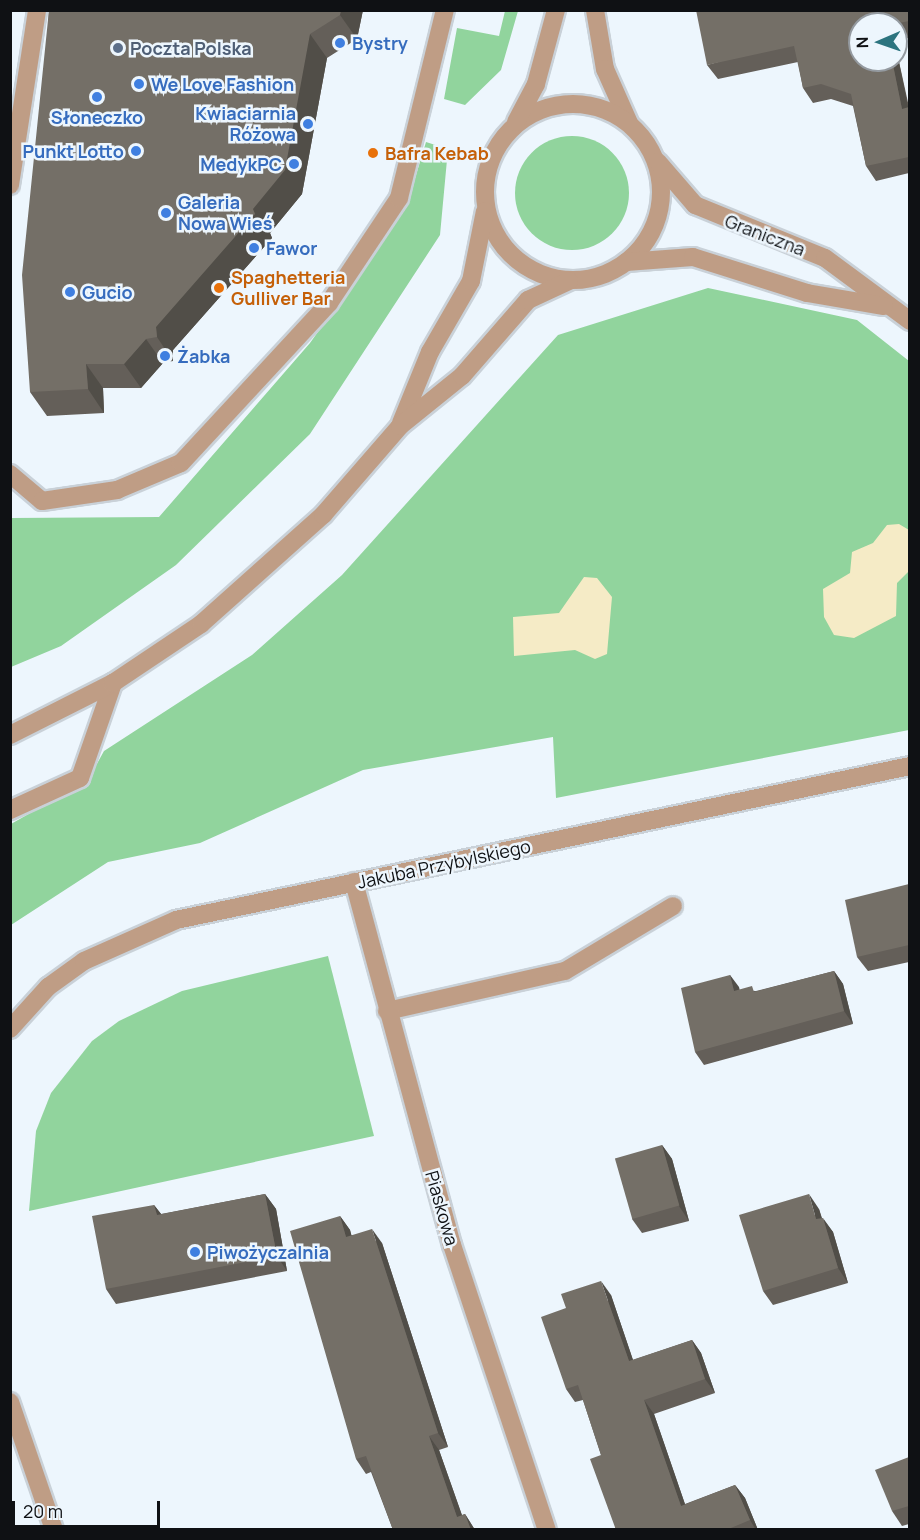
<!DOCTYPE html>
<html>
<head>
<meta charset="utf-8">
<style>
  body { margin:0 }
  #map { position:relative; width:920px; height:1540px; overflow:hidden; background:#edf6fd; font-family:Manrope,sans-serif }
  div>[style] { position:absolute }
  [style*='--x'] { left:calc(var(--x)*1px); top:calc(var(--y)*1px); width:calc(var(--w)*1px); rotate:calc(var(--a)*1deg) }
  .green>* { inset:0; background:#91d49d }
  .round { border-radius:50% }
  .sand>* { inset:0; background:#f5ebc6 }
  .roads { filter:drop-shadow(2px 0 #c9d1d8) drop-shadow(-2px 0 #c9d1d8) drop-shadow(0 2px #c9d1d8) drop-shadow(0 -2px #c9d1d8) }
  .service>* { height:18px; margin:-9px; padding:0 9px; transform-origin:9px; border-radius:9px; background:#bf9d85 }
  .minor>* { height:18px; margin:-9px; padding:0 9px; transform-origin:9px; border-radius:9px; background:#bf9d85 }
  .tertiary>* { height:18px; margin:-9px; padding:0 9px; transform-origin:9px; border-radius:9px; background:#bf9d85 }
  .tertiary>.ring { margin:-9px; padding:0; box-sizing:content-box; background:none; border:18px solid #bf9d85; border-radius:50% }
  .wall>* { inset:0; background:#645f59 }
  .shaded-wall>* { inset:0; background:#514e48 }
  .building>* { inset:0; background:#746f67; transform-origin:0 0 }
  .dots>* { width:16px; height:16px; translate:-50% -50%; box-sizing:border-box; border:3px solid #edf6fd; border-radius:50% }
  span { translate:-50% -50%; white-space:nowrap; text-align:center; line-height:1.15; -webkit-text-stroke:5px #edf6fd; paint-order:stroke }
  .shop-label { font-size:18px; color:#366cbe; font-weight:700 }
  .left { translate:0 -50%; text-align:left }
  .right { translate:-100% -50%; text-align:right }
  .service-label { font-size:18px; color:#4e5e75; font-weight:700 }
  .food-label { font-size:18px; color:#c56008; font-weight:700 }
  .street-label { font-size:18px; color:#0f1114 }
  .frame { position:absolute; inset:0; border:12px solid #0f1114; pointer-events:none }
  .north { position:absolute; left:848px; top:12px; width:60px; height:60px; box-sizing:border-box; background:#edf6fd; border:2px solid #949aa0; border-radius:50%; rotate:268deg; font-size:16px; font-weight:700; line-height:24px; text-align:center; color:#0f1114 }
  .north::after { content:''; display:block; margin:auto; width:21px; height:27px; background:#2c747f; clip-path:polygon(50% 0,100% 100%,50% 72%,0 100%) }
  .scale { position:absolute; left:12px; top:1501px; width:148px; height:27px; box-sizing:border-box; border:3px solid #0f1114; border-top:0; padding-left:8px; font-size:18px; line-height:21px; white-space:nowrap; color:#0f1114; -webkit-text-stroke:4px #edf6fd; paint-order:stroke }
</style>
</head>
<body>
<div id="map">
  <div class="green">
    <div style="clip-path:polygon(505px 11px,518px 11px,501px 70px,465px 105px,444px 99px,457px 28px,499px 36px)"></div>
    <div class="round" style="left:515px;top:136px;width:114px;height:114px"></div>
    <div style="clip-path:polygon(426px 142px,448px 149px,440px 235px,310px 434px,176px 565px,61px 646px,11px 667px,11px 518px,159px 517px,310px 343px,406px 208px)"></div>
    <div style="clip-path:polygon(708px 288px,857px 320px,909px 361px,909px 730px,556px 798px,553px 737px,363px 770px,200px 843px,108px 862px,11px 925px,11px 824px,88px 780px,104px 751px,252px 655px,342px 575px,558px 335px)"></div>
    <div style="clip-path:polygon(328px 956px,374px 1136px,29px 1211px,36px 1131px,51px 1093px,92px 1041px,119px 1021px,182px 991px)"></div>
  </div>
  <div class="sand">
    <div style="clip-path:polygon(899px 524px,909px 530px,910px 570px,897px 583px,896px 616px,854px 638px,834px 635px,824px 617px,823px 589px,850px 573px,852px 552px,873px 543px,887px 525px)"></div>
    <div style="clip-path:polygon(584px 577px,597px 578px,612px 597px,607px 654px,595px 659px,575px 650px,514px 656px,513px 617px,559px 613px)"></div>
  </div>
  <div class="roads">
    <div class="service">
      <div style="--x:10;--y:185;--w:177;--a:-81.2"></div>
      <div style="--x:10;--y:474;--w:42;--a:40.2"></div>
      <div style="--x:42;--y:501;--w:76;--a:-8.3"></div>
      <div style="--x:117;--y:490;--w:69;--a:-22.9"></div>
      <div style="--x:181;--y:463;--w:218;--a:-47.2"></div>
      <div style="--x:329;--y:303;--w:126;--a:-56.3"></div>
      <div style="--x:399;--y:198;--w:194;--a:-76.3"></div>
      <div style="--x:10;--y:810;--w:77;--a:-24.6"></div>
      <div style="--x:80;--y:778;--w:101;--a:-70.8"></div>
      <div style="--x:387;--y:1011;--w:182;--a:-12.7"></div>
      <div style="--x:565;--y:971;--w:126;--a:-31"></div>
    </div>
    <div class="minor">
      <div style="--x:354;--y:882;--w:376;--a:74.9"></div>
      <div style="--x:452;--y:1245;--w:300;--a:71.6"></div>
    </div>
    <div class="tertiary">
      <div style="--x:595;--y:10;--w:60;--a:80.4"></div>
      <div style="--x:605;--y:69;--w:59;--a:66"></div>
      <div class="ring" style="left:485px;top:104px;width:158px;height:158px"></div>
      <div style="--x:516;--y:122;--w:43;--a:-62.2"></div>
      <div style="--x:536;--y:84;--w:77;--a:-74.9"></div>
      <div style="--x:658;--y:162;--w:57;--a:49.3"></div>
      <div style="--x:695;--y:205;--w:140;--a:22.2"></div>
      <div style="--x:825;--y:258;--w:106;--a:36.5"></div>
      <div style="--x:626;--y:262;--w:67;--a:-4.3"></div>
      <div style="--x:693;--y:257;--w:120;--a:17.5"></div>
      <div style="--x:807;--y:293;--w:78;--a:9.6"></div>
      <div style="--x:401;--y:423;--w:77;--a:-67.8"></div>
      <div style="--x:430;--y:352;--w:82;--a:-60"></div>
      <div style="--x:471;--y:281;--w:71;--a:-78.7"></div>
      <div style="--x:10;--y:735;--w:115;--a:-26.8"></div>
      <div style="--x:113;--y:683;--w:106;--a:-33.8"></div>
      <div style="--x:201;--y:624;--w:164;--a:-41.8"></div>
      <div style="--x:323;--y:515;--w:118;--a:-49.1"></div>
      <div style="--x:400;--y:426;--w:80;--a:-38.9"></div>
      <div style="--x:462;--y:376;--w:101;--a:-49"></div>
      <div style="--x:528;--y:300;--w:45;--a:-24.9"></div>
      <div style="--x:10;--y:1029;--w:57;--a:-47.9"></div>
      <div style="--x:48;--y:987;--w:44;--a:-35.8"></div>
      <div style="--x:84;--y:961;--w:101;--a:-24"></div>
      <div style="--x:176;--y:920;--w:750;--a:-11.85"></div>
      <div style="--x:10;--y:1402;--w:135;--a:71"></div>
    </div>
  </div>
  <div class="wall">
    <div style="clip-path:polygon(49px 10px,363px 10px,357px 39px,327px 58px,302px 194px,270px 233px,272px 238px,173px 350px,173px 361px,163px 363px,141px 388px,103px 388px,104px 413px,47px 416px,30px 392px)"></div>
    <div style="clip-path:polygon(909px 10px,909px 38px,896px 40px,896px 24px,860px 24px,896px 48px,909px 107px,909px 173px,876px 181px,866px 166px,853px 106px,831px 99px,813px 103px,803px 88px,798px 62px,718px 79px,707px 65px)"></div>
    <div style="clip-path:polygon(909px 884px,909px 962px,868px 971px,857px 957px)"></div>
    <div style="clip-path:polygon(834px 971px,843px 984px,853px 1024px,704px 1065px,695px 1052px,730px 975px,739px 990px,756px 991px)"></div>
    <div style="clip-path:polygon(662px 1145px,672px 1159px,689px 1221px,642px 1233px,632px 1219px)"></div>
    <div style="clip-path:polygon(265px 1194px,276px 1209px,287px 1271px,116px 1304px,106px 1289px,154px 1205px,161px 1214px)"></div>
    <div style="clip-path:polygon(819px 1209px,822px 1218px,833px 1232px,848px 1283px,773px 1305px,763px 1291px)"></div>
    <div style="clip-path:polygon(340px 1216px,350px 1230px,351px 1235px,382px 1243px,448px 1447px,439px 1450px,462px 1515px,465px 1514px,475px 1530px,393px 1530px,371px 1472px,366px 1474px,356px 1459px)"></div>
    <div style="clip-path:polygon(611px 1295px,633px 1360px,692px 1340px,701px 1353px,715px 1393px,654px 1414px,685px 1504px,735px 1485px,745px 1498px,758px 1530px,616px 1530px,601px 1455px,583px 1400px,575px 1402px,566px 1389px)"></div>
    <div style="clip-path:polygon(909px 1457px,909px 1524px,902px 1526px,892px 1511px)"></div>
  </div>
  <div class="shaded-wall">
    <div style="clip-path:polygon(341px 10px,363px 10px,357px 39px,340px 15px)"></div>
    <div style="clip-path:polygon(310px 34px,327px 58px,302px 194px,270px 233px,272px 238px,173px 350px,173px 361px,157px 337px,156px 327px)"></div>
    <div style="clip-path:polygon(896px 48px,909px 111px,902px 109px,892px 60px,896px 60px)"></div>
    <div style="clip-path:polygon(146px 339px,163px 363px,141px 388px,124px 364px)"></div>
    <div style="clip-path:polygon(86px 364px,103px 388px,104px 413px,88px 389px)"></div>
    <div style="clip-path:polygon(834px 971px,843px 984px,853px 1024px,844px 1011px)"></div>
    <div style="clip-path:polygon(730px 975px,739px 987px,743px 1004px,734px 991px)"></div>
    <div style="clip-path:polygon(662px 1145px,672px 1159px,689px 1221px,679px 1206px)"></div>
    <div style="clip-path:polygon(265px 1194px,276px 1209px,287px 1271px,277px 1256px)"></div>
    <div style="clip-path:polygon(809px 1194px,819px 1209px,826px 1234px,816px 1219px)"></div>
    <div style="clip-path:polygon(154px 1205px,165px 1219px,157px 1215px)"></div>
    <div style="clip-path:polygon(340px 1216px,350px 1230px,356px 1251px,346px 1237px)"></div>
    <div style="clip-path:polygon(823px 1218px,833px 1232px,848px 1283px,838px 1268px)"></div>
    <div style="clip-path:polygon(372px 1229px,382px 1243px,448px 1447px,438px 1433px)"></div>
    <div style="clip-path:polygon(601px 1281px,611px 1295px,638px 1375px,629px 1361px)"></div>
    <div style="clip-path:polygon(692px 1340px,701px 1353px,715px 1393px,705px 1379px)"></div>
    <div style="clip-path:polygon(644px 1400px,654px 1414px,690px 1519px,681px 1506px)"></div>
    <div style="clip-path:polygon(429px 1436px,439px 1450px,467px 1530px,457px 1517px)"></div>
    <div style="clip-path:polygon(735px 1485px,745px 1498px,758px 1530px,756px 1530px,750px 1520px)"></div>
    <div style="clip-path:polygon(465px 1514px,475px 1530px,471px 1530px)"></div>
  </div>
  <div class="building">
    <div style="clip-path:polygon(49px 10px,341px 10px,340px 15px,310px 34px,285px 170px,253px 209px,255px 214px,156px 327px,157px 337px,146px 339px,124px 364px,86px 364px,88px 389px,30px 392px,22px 275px)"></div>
    <div style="clip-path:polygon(696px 10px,909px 10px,909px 21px,894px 24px,860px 24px,860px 60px,892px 60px,902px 109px,909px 107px,909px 157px,866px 166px,851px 94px,821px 84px,803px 88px,794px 46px,707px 65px)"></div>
    <div style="clip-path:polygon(909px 884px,909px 945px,857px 957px,845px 900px)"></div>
    <div style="clip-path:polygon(834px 971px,844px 1011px,695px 1052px,681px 988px,730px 975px,734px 991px,752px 986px,754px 992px)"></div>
    <div style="left:662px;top:1145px;width:63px;height:49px;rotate:74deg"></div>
    <div style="clip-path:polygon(265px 1194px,277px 1256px,106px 1289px,92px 1216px,154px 1205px,157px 1215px)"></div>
    <div style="clip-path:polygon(809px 1194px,816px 1219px,823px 1218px,838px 1268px,763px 1291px,739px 1215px)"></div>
    <div style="clip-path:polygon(340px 1216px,346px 1237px,372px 1229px,438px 1433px,429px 1436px,457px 1517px,465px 1514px,471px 1530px,393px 1530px,366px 1456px,356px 1459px,290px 1231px)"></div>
    <div style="clip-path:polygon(601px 1281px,629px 1361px,692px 1340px,705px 1379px,644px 1400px,681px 1506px,735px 1485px,750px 1520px,726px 1530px,616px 1530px,590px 1459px,601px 1455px,578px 1385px,566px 1389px,541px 1317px,566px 1308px,561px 1294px)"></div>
    <div style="clip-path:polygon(909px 1457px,909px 1506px,892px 1511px,875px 1470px)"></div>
  </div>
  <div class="dots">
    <div style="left:340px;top:43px;background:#3f7fe0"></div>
    <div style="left:118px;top:48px;background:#5c6f8a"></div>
    <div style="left:139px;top:84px;background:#3f7fe0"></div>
    <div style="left:97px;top:97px;background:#3f7fe0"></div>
    <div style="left:308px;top:124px;background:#3f7fe0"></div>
    <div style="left:136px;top:151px;background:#3f7fe0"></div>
    <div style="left:373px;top:153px;background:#e8710a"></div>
    <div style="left:294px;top:164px;background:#3f7fe0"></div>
    <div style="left:166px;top:213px;background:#3f7fe0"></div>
    <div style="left:254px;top:248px;background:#3f7fe0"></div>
    <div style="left:219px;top:288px;background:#e8710a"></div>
    <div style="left:70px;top:292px;background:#3f7fe0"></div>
    <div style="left:165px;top:356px;background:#3f7fe0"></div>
    <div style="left:195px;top:1252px;background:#3f7fe0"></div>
  </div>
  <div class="shop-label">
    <span class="left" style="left:352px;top:43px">Bystry</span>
    <span class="left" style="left:151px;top:84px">We Love Fashion</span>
    <span class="right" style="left:296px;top:124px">Kwiaciarnia<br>Różowa</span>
    <span style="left:97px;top:117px">Słoneczko</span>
    <span class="right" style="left:124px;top:151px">Punkt Lotto</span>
    <span class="right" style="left:282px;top:164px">MedykPC</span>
    <span class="left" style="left:178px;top:213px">Galeria<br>Nowa Wieś</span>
    <span class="left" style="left:266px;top:248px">Fawor</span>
    <span class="left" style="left:82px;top:292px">Gucio</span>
    <span class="left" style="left:177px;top:356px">Żabka</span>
    <span class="left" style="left:207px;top:1252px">Piwożyczalnia</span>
  </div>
  <div class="service-label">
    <span class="left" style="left:130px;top:48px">Poczta Polska</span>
  </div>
  <div class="food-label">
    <span class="left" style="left:385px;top:153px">Bafra Kebab</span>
    <span class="left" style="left:231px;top:288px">Spaghetteria<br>Gulliver Bar</span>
  </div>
  <div class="street-label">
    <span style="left:765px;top:235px;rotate:21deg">Graniczna</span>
    <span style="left:444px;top:864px;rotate:-12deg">Jakuba Przybylskiego</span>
    <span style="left:442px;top:1208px;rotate:74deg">Piaskowa</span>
  </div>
  <div class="frame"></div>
  <div class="north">N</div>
  <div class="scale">20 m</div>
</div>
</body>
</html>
